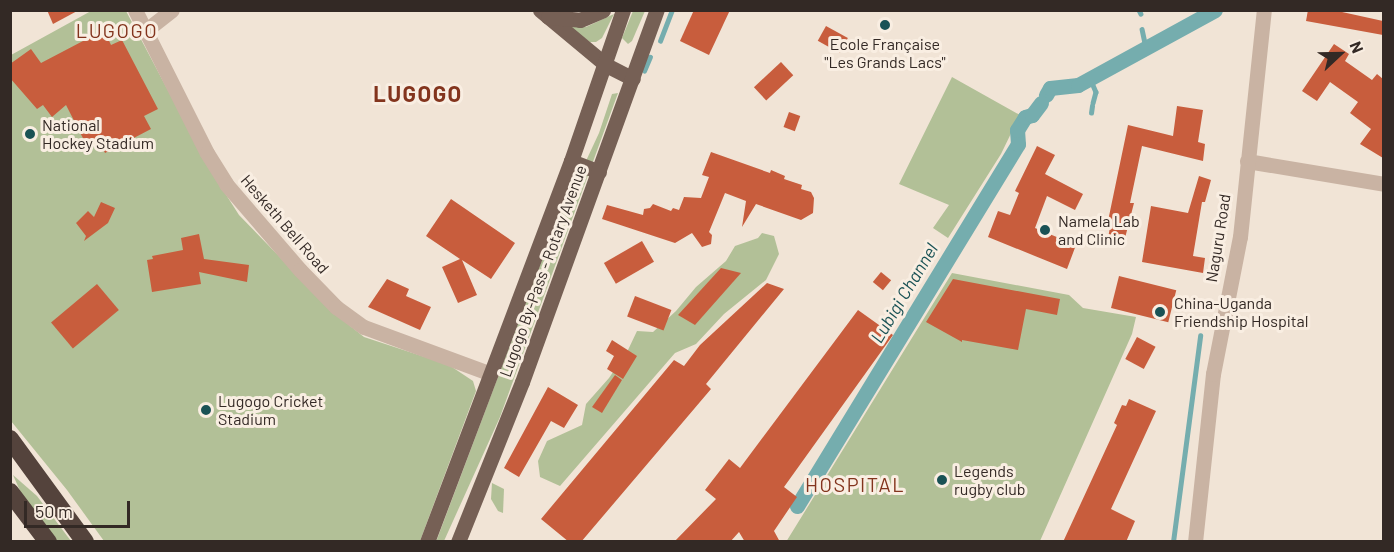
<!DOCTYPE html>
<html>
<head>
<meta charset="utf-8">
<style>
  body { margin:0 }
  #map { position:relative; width:1394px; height:552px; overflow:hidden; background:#f1e4d6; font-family:Barlow,sans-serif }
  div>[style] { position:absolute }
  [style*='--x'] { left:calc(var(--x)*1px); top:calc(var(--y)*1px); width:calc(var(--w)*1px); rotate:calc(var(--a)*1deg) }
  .green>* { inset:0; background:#b2c097 }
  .stream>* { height:4.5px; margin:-2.25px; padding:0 2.25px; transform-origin:2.25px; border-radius:2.25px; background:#75adae }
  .canal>* { height:15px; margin:-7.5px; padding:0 7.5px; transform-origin:7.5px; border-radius:7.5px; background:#75adae }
  .building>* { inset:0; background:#c85d3d; transform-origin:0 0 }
  .minor>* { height:15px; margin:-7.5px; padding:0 7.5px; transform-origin:7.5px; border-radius:7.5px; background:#c9b3a3 }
  .major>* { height:15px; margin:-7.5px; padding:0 7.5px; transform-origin:7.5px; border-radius:7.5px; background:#766055 }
  .highway>* { height:18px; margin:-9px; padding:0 9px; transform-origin:9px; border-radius:9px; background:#54433c }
  .dots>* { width:16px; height:16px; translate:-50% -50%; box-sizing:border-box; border:3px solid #f9eee2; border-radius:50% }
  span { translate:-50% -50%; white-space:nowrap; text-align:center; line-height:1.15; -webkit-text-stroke:6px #f9eee2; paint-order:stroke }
  .poi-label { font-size:16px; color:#332925 }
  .left { translate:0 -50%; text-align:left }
  .street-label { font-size:16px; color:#332925 }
  .water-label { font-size:18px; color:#1a5255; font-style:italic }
  .quarter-label { font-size:20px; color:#83341d; letter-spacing:1.5px }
  .district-label { font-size:22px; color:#83341d; font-weight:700; letter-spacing:1.5px }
  .frame { position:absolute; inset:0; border:12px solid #332925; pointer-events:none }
  .north { position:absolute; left:1310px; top:24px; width:60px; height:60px; -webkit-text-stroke:4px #f9eee2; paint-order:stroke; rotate:68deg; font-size:16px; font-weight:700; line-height:24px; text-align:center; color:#332925 }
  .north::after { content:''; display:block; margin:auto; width:21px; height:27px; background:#332925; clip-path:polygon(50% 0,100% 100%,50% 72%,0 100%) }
  .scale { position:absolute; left:24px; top:501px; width:106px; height:27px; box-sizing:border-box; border:3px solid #332925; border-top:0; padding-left:8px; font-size:18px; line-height:21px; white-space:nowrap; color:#332925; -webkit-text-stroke:4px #f9eee2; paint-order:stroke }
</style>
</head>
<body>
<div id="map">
  <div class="green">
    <div style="clip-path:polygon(91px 11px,126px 11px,209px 168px,239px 215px,334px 313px,364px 337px,449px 365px,473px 381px,476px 391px,420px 541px,104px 541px,67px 490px,11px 421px,11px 55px)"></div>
    <div style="clip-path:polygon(633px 11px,645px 11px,632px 41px,628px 44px,622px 38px)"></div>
    <div style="clip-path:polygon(614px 14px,602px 38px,596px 42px,590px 42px,566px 25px,586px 27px)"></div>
    <div style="clip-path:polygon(952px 77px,1020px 115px,1001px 154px,948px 238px,933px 228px,949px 205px,899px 184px)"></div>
    <div style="clip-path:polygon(618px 93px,500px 417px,444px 541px,436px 542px,551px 236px,599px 133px,612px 94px)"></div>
    <div style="clip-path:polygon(762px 233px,774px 236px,779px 254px,766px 280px,724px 314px,696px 344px,675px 353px,560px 486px,540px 477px,538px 461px,547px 441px,582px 425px,586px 404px,609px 378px,628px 350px,637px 331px,653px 332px,676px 311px,696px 287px,726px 261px,735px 246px,758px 238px)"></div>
    <div style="clip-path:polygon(952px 273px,1069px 295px,1083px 308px,1136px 317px,1132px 334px,1040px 541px,786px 542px)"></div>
    <div style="clip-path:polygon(13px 475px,37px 496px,71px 541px,56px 541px,21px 493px)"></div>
    <div style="clip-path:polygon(492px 483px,504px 489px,503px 513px,498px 511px,491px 499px)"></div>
  </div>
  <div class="stream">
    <div style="--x:1139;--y:10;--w:4;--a:63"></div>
    <div style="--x:1142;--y:29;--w:19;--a:78"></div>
    <div style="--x:660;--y:41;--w:33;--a:-69"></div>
    <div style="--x:644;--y:71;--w:15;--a:-67"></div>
    <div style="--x:1090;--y:78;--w:15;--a:67"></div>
    <div style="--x:1096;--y:92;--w:11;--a:105"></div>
    <div style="--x:1091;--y:113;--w:7;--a:-82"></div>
    <div style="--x:1173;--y:542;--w:208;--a:-82.5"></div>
  </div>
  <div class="canal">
    <div style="--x:1046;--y:95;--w:8;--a:-60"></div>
    <div style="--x:1050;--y:88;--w:28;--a:-6"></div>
    <div style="--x:1078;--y:85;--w:156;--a:-28.7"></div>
    <div style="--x:797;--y:506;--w:424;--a:-58.6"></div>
    <div style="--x:1018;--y:144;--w:14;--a:-94"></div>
    <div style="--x:1017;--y:130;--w:15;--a:-58"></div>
    <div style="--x:1025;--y:117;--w:7;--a:-16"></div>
    <div style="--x:1032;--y:115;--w:15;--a:-53"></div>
  </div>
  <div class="building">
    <div style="clip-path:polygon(47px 10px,79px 10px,53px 24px)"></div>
    <div style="clip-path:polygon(694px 10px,730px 10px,709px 55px,680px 41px)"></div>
    <div style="clip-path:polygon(1308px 10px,1333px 10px,1383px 21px,1383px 35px,1306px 21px)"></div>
    <div style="left:826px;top:26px;width:25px;height:17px;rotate:29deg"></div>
    <div style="clip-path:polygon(104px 30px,111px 45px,122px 40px,158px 109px,144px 116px,151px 129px,105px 153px,99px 140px,87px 146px,66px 105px,52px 117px,43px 105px,37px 109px,10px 78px,10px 64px,31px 49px,41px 63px)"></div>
    <div style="clip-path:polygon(1334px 44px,1349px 54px,1345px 61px,1372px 80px,1377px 74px,1383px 79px,1383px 158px,1360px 144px,1371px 129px,1350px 113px,1358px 102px,1330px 82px,1317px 101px,1302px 91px)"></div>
    <div style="left:781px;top:62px;width:18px;height:37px;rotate:47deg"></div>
    <div style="clip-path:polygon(1177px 106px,1203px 110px,1198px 142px,1205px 144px,1203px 161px,1142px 146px,1130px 203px,1134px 203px,1124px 242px,1108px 238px,1111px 222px,1108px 221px,1128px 125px,1173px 136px)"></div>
    <div style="left:789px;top:112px;width:12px;height:16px;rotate:20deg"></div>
    <div style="clip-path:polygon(1037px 146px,1055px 155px,1045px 174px,1083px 194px,1075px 210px,1047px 196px,1035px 228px,1076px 245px,1067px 269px,988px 237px,998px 211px,1010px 215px,1019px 193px,1015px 191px)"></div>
    <div style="clip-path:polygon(711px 152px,770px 173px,771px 170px,785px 176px,784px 179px,802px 185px,801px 189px,811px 192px,814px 198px,813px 213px,801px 220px,756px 204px,742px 227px,746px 201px,725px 193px,709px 232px,712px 235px,711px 244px,702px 247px,692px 233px,675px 243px,602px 219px,607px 205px,643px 215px,644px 209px,650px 208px,653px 204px,671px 211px,673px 208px,679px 210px,684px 197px,701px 198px,709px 177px,702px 175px)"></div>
    <div style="clip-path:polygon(1199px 176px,1211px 180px,1205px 202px,1202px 202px,1193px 256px,1205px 258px,1203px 273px,1142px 262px,1151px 206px,1188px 213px)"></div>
    <div style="clip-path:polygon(451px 199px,515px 243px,491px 279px,462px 260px,477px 295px,458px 303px,442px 267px,460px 259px,426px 236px)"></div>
    <div style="clip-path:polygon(101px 202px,115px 208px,108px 223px,84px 241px,86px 236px,76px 223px,88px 211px,94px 217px)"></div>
    <div style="clip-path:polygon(199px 234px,204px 259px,249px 265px,247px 282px,199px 272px,201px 284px,152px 292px,147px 260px,153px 259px,152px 256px,183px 250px,181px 238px)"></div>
    <div style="left:642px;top:241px;width:24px;height:44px;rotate:60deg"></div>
    <div style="clip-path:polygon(721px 268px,741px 273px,695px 325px,678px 315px)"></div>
    <div style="left:881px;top:272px;width:13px;height:13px;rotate:39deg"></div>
    <div style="left:1119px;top:276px;width:59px;height:33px;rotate:14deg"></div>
    <div style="clip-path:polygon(387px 279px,409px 289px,406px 296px,431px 307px,420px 330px,368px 307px)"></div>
    <div style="clip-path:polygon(953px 279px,1060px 299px,1057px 315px,1026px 309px,1018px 350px,962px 340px,962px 342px,926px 322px)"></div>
    <div style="clip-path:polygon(767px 283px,784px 289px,706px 384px,711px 389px,581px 542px,569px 542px,541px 519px,674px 360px,684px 366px,700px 345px)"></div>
    <div style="left:97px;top:284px;width:34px;height:60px;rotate:50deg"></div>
    <div style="left:635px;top:296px;width:39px;height:22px;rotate:21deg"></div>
    <div style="clip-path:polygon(858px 310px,893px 335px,784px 487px,797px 497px,774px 531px,780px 542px,745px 542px,739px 532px,730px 542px,674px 542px,716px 499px,705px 490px,729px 459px,740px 468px)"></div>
    <div style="left:1137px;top:337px;width:21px;height:25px;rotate:28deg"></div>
    <div style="clip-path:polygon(612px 340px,637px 356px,623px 379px,607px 369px,614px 356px,606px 351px)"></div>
    <div style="clip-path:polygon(615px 375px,622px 380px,602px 413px,592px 407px)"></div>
    <div style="clip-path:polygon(548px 387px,578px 405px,564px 428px,551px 421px,519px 477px,504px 468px)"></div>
    <div style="clip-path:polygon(1129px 399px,1156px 411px,1111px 509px,1135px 521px,1126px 542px,1063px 542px,1117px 425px,1114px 423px,1122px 405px,1126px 406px)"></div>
  </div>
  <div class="minor">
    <div style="--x:135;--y:10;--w:160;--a:63.3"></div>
    <div style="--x:207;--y:153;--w:36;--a:58"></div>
    <div style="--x:226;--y:184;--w:113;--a:49.3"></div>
    <div style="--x:300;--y:270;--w:52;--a:45.8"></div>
    <div style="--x:336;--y:307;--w:34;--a:36"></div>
    <div style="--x:364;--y:327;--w:135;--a:20.3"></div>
    <div style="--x:145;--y:31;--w:34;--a:-38"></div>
    <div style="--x:1247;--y:161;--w:139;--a:9.5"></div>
    <div style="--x:1195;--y:542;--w:169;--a:-83.9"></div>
    <div style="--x:1213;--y:374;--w:140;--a:-78.9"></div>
    <div style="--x:1240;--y:237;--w:228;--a:-84"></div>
  </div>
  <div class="major">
    <div style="--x:540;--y:10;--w:86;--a:39.8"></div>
    <div style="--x:606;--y:65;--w:30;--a:27"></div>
    <div style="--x:548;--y:17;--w:32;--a:5"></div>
    <div style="--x:580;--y:20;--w:25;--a:-23"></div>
    <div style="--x:571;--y:161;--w:30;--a:21"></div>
    <div style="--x:427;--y:542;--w:407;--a:-69.3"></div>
    <div style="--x:571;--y:161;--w:160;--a:-71"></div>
    <div style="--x:458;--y:542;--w:172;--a:-68.2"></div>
    <div style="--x:522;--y:382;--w:396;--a:-70.1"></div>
  </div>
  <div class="highway">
    <div style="--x:10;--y:439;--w:127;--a:53.9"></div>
    <div style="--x:10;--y:492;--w:63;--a:52.8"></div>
  </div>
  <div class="dots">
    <div style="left:885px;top:25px;background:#1a5255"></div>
    <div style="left:30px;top:134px;background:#1a5255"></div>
    <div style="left:1045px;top:230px;background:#1a5255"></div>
    <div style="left:1160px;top:312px;background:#1a5255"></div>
    <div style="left:206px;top:410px;background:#1a5255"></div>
    <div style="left:942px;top:480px;background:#1a5255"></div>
  </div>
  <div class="poi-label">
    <span style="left:885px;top:53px">Ecole Française<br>"Les Grands Lacs"</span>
    <span class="left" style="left:42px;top:134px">National<br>Hockey Stadium</span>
    <span class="left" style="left:1058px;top:230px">Namela Lab<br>and Clinic</span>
    <span class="left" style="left:1174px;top:312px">China-Uganda<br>Friendship Hospital</span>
    <span class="left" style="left:218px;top:410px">Lugogo Cricket<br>Stadium</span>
    <span class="left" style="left:954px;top:480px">Legends<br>rugby club</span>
  </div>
  <div class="street-label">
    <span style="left:285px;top:224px;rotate:49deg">Hesketh Bell Road</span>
    <span style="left:1218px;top:238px;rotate:-81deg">Naguru Road</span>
    <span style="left:543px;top:271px;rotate:-70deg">Lugogo By-Pass - Rotary Avenue</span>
  </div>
  <div class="water-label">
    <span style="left:904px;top:293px;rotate:-59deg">Lubigi Channel</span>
  </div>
  <div class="quarter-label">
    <span style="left:117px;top:30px">LUGOGO</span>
    <span style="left:855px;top:484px">HOSPITAL</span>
  </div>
  <div class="district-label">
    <span style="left:418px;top:94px">LUGOGO</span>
  </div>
  <div class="frame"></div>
  <div class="north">N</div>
  <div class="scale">50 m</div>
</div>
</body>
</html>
